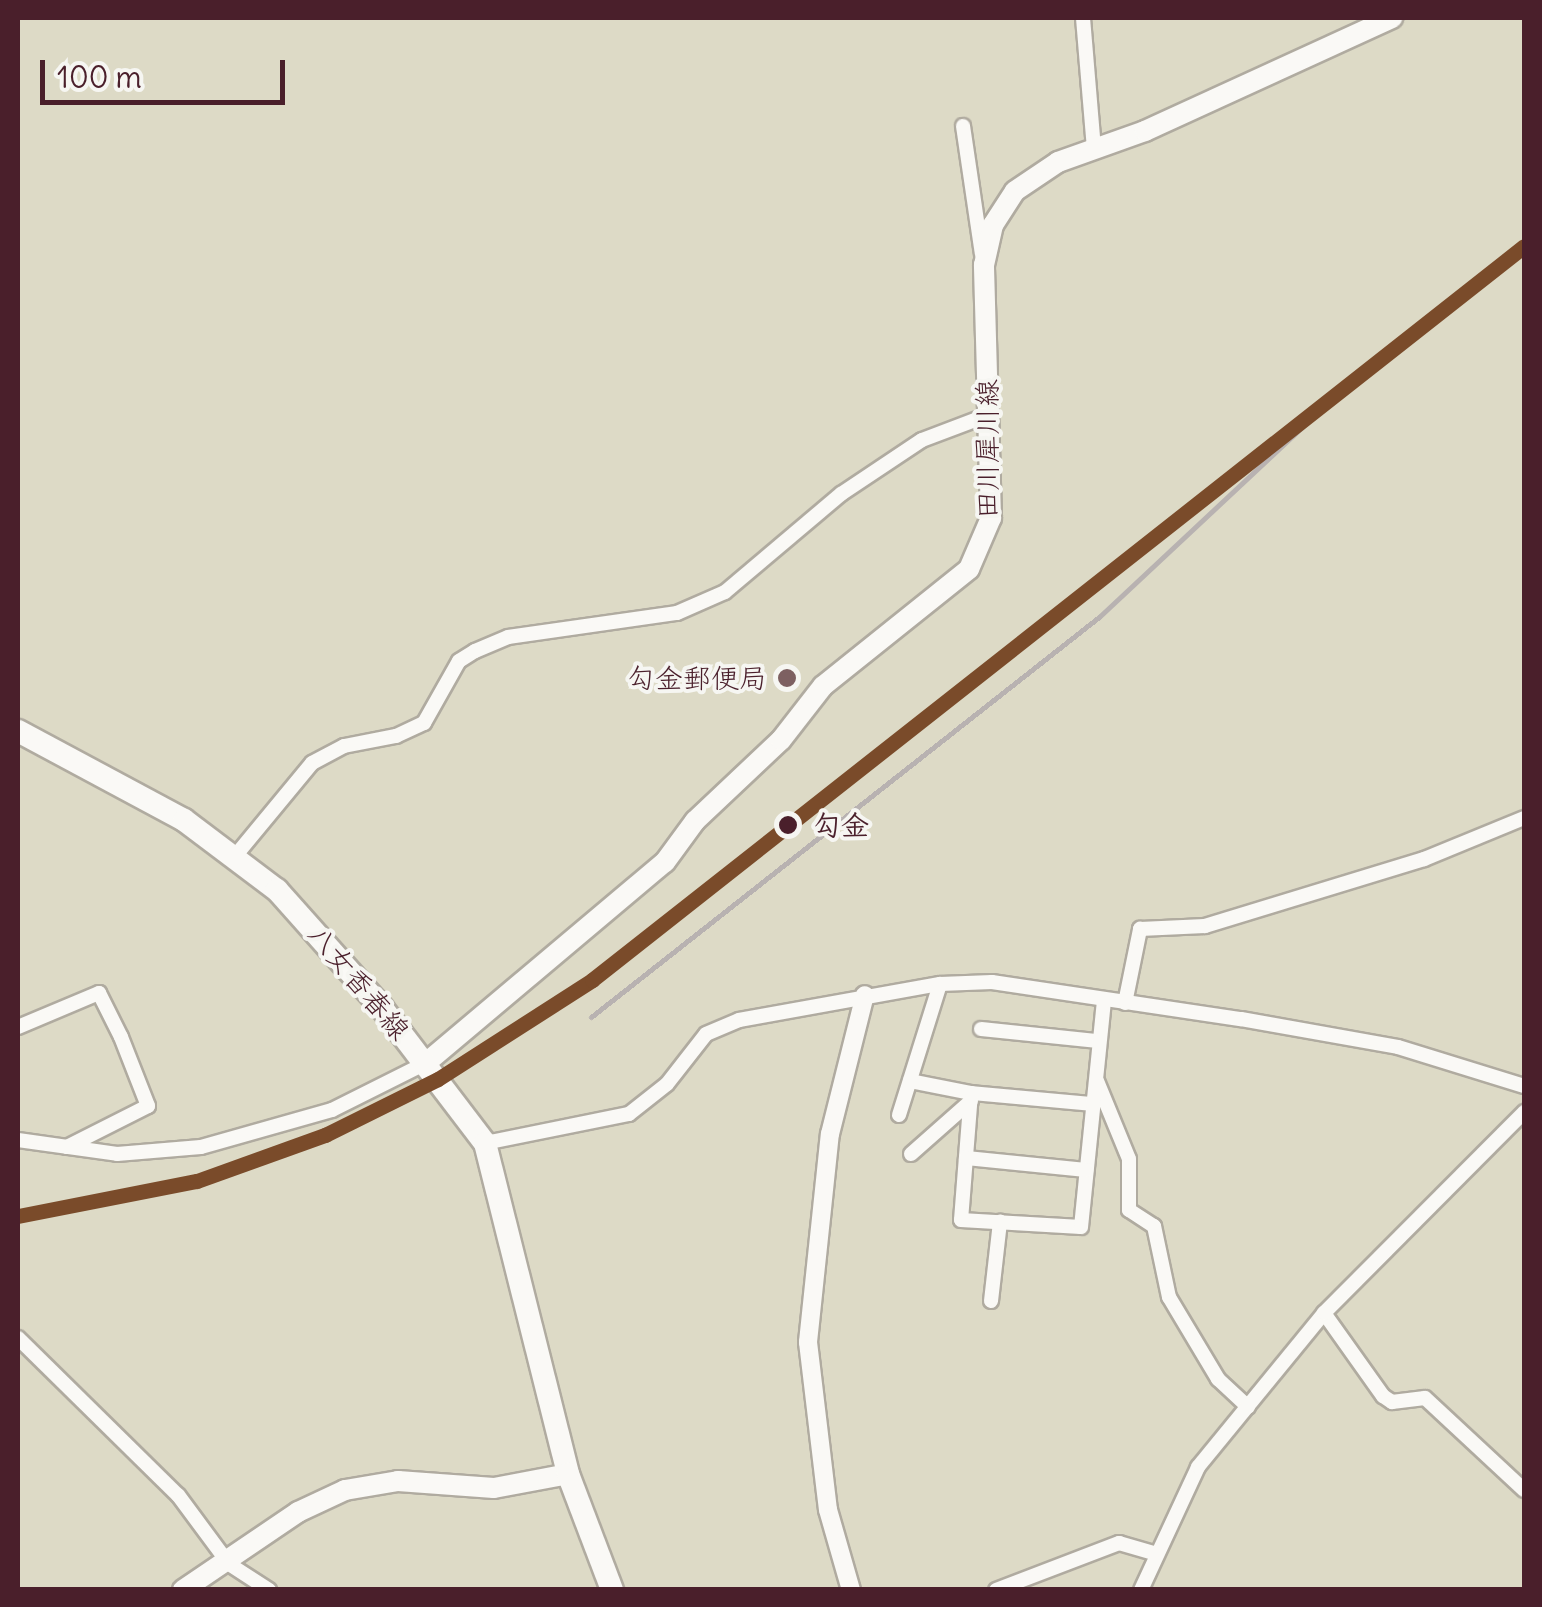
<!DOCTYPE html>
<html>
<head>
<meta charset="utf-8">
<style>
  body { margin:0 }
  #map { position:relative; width:1542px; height:1607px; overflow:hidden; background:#dddac6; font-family:Delius,"Klee One",sans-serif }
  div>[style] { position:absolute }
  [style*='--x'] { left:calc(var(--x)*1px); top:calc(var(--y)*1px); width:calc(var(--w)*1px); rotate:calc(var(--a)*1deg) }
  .roads { filter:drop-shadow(2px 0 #b0aba0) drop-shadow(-2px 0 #b0aba0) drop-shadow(0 2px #b0aba0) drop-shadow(0 -2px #b0aba0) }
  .minor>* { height:14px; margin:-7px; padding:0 7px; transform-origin:7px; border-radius:7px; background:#faf9f6 }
  .tertiary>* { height:18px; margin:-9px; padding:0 9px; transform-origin:9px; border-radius:9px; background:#faf9f6 }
  .secondary>* { height:20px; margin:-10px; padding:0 10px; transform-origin:10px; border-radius:10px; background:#faf9f6 }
  .primary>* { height:22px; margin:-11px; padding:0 11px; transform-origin:11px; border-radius:11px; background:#faf9f6 }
  .rail>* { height:5px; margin:-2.5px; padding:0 2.5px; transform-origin:2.5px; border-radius:2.5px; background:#b8b2b1 }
  .rail-1>* { height:15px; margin:-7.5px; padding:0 7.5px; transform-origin:7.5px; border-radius:7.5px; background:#7a4b2a }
  .dots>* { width:28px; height:28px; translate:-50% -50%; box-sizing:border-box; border:5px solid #f6f6f2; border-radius:50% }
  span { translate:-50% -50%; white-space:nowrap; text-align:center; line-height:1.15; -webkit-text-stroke:8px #f6f6f2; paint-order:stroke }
  .street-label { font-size:28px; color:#4a1f2b }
  .poi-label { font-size:28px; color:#4a1f2b }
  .right { translate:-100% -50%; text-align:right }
  .stop-label { font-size:28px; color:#4a1f2b; font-weight:700 }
  .left { translate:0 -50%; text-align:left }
  .frame { position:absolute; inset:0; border:20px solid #4a1f2b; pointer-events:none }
  .scale { position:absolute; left:40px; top:60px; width:245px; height:45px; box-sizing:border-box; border:5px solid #4a1f2b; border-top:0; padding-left:12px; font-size:30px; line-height:35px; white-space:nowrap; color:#4a1f2b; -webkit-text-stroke:8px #f6f6f2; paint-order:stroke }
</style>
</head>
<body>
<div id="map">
  <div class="roads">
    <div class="minor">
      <div style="--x:1083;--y:18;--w:131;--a:85.2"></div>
      <div style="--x:963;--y:126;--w:129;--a:81.6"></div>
      <div style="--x:236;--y:855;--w:119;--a:-50.4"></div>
      <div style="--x:312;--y:763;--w:36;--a:-28"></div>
      <div style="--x:344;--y:746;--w:53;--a:-10.9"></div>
      <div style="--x:396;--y:736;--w:31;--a:-25"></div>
      <div style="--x:424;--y:723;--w:71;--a:-60.6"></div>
      <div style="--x:459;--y:661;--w:19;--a:-32"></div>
      <div style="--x:475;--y:651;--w:36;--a:-23"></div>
      <div style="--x:508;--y:637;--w:171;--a:-8.1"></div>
      <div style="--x:677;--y:613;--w:52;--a:-23.6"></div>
      <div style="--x:725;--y:592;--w:152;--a:-40.2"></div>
      <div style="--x:841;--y:494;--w:97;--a:-33.7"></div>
      <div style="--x:922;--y:440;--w:71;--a:-20.7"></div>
      <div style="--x:1125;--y:1003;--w:76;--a:-78.5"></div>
      <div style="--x:1140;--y:929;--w:65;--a:-2.6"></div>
      <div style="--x:1205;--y:926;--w:229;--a:-17"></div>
      <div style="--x:1424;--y:859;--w:108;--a:-22.3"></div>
      <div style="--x:18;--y:1027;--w:88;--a:-22.8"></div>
      <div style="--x:99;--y:993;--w:49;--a:63.4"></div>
      <div style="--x:121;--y:1037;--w:74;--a:68.6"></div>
      <div style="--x:148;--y:1106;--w:91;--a:153.2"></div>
      <div style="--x:981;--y:1029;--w:118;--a:5.9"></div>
      <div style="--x:910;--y:1081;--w:62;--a:11.1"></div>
      <div style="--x:1097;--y:1081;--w:84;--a:67.7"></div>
      <div style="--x:1129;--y:1159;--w:51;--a:90"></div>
      <div style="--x:1129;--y:1210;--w:30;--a:33"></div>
      <div style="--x:1154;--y:1226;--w:73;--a:78.1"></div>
      <div style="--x:1169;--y:1297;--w:96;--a:59.1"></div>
      <div style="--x:1218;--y:1379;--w:41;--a:43"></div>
      <div style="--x:1092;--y:1104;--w:121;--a:-174.8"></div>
      <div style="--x:971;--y:1093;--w:127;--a:94.5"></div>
      <div style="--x:961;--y:1220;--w:120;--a:3.3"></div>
      <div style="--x:1081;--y:1227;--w:226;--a:-84.2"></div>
      <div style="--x:899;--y:1115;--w:137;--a:-72.6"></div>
      <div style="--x:18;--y:1140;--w:100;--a:8"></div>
      <div style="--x:117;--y:1154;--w:84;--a:-4.8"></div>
      <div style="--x:201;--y:1147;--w:136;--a:-15.8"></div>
      <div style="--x:332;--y:1110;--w:105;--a:-26.6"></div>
      <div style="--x:485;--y:1143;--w:147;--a:-11.4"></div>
      <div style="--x:629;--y:1114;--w:48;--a:-38.3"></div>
      <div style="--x:667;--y:1084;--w:63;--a:-52"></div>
      <div style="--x:706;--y:1034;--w:36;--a:-23"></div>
      <div style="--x:739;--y:1020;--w:204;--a:-10.2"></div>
      <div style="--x:940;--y:984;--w:52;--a:-2.2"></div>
      <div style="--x:992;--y:982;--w:252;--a:8.5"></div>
      <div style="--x:1241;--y:1019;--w:159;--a:10.1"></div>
      <div style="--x:1398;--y:1047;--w:132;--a:17.2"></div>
      <div style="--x:911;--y:1154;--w:80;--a:-41.5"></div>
      <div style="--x:966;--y:1158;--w:121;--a:5.7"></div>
      <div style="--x:991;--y:1301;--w:80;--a:-83.5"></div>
      <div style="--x:1324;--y:1313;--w:102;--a:54.6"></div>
      <div style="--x:1383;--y:1396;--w:11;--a:34"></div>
      <div style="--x:1392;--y:1402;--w:33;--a:-7"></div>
      <div style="--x:1425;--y:1398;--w:135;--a:42.9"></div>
      <div style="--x:18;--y:1338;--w:224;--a:44.5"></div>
      <div style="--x:178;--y:1495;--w:86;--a:53.5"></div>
      <div style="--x:229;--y:1564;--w:48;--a:33"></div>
      <div style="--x:996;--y:1590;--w:132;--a:-20.9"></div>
      <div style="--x:1119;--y:1543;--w:35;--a:16"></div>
      <div style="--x:1141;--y:1590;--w:136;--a:-65.1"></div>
      <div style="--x:1198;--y:1467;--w:199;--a:-50.7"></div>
      <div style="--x:1324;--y:1313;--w:284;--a:-45.1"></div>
    </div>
    <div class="tertiary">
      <div style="--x:851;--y:1590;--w:83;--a:-106"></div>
      <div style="--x:828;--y:1510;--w:169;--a:-96.8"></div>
      <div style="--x:808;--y:1342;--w:209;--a:-84"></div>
      <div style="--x:830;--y:1134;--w:143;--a:-75.9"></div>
    </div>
    <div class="secondary">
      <div style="--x:426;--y:1063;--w:312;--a:-40.1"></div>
      <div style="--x:665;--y:862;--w:51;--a:-53.8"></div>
      <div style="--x:695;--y:821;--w:118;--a:-43.3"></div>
      <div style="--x:781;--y:740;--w:68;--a:-52.1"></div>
      <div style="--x:823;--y:686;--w:187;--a:-38.7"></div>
      <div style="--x:969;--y:569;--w:56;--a:-66.7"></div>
      <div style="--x:991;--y:518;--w:253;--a:-91.6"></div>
      <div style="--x:984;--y:265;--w:41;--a:-77.3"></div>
      <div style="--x:993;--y:225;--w:40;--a:-57.1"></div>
      <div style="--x:1015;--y:191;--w:52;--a:-34"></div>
      <div style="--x:1058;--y:162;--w:92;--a:-19.6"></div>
      <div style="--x:1145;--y:131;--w:272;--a:-24.6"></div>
      <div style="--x:183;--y:1590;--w:139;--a:-34.1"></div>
      <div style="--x:298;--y:1512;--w:52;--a:-25.1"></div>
      <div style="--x:345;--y:1490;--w:54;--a:-9.6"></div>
      <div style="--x:398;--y:1481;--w:96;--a:4.2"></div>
      <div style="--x:494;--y:1488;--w:75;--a:-10.7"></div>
    </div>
    <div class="primary">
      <div style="--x:18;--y:731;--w:188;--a:28.2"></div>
      <div style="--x:184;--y:820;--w:116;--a:37"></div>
      <div style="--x:277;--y:890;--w:158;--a:48.3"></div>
      <div style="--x:382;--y:1008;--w:170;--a:52.7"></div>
      <div style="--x:485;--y:1143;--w:341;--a:75.9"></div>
      <div style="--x:568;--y:1474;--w:124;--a:69.2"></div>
    </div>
  </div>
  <div class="rail">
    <div style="--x:591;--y:1017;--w:647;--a:-38.22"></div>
    <div style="--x:1099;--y:617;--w:349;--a:-43.1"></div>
  </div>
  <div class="rail-1">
    <div style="--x:18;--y:1216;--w:182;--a:-11.1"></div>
    <div style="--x:197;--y:1181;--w:136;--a:-19.8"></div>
    <div style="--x:325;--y:1135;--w:126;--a:-26.4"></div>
    <div style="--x:438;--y:1079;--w:183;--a:-32.7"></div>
    <div style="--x:592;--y:980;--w:1186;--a:-38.22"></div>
  </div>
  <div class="dots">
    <div style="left:787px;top:678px;background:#7d6061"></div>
    <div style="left:788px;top:825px;background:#4a1f2b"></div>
  </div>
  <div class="street-label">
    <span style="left:987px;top:449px;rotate:-90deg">田川犀川線</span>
    <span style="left:359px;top:982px;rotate:50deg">八女香春線</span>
  </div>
  <div class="poi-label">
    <span class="right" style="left:767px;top:678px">勾金郵便局</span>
  </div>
  <div class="stop-label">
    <span class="left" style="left:813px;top:825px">勾金</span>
  </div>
  <div class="frame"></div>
  <div class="scale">100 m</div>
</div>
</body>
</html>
